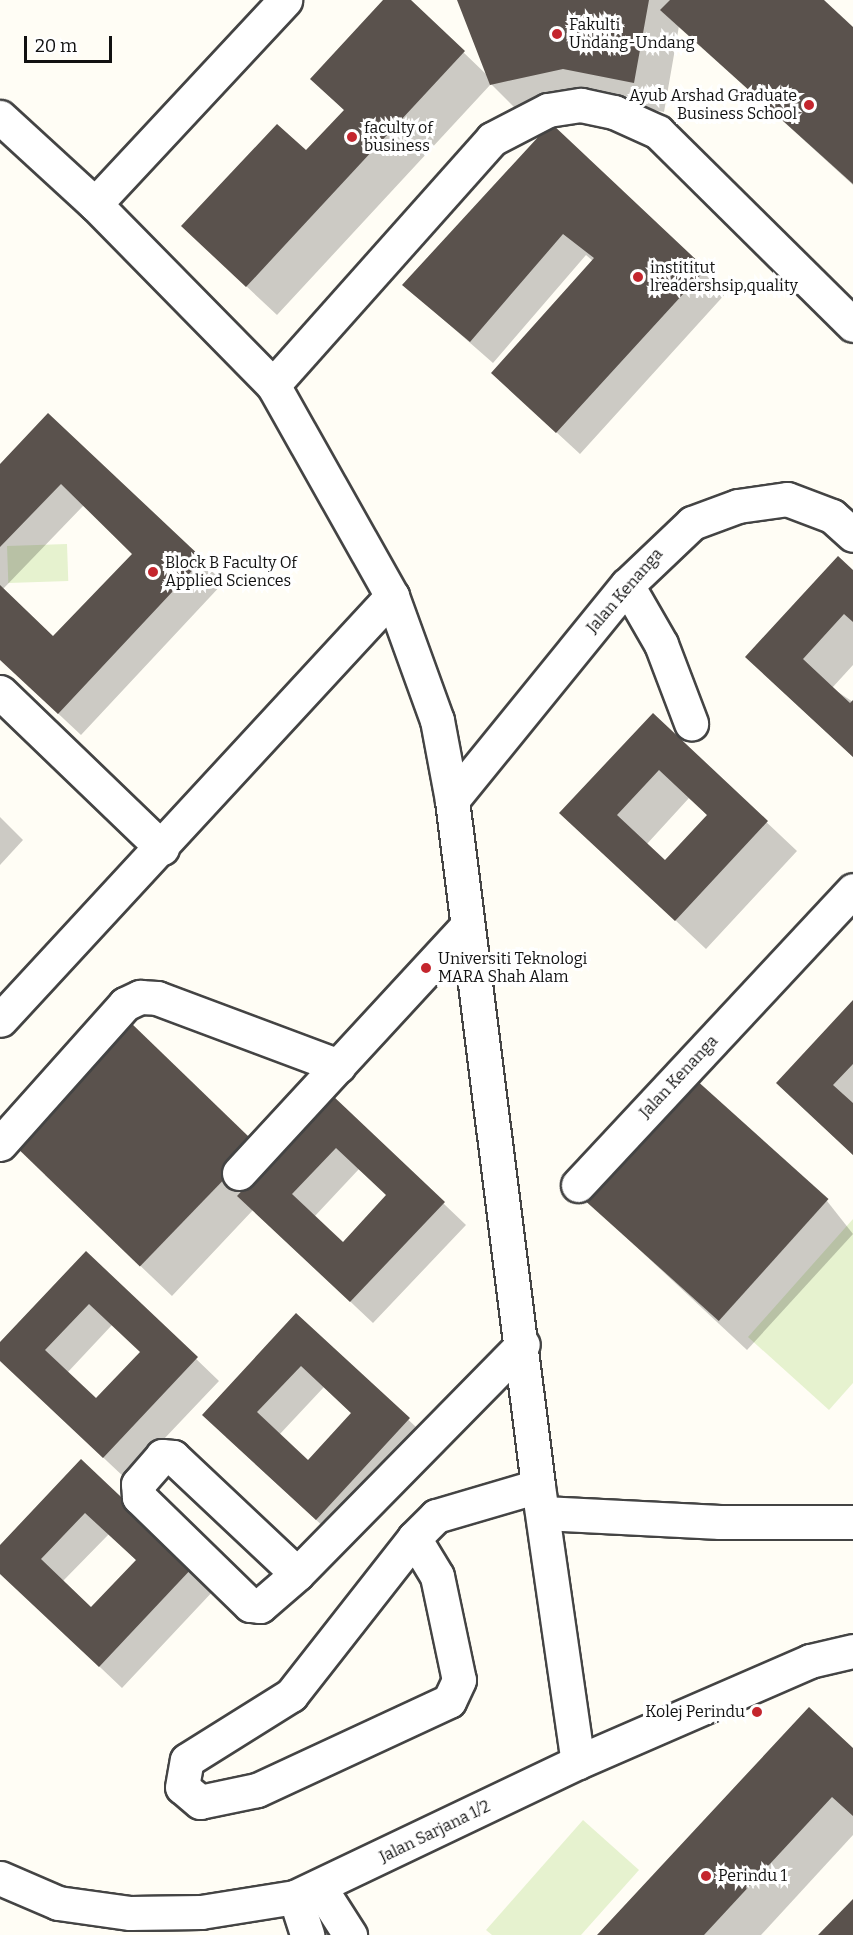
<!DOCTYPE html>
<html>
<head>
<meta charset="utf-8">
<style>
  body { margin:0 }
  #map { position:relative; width:853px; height:1935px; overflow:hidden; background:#fffdf5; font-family:Bitter,serif }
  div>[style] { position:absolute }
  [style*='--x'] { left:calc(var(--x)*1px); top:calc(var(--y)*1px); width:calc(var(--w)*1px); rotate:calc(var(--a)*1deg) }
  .pitch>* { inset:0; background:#e6f2cf; transform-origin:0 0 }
  .shadow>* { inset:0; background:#0003 }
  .building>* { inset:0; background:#5a524d; transform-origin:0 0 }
  .roads { filter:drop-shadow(2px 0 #444) drop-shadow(-2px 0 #444) drop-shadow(0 2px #444) drop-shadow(0 -2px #444) }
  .minor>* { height:33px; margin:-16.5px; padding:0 16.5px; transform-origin:16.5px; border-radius:16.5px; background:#fff }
  .dots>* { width:16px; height:16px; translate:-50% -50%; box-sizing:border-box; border:3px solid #fff; border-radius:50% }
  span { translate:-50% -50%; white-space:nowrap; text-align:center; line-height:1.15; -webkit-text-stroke:6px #fff; paint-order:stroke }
  .poi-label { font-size:16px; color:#111 }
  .left { translate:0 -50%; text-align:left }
  .right { translate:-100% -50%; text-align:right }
  .street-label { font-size:16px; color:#111 }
  .scale { position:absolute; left:24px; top:36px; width:88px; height:27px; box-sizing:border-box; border:3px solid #111; border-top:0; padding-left:8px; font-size:18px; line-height:21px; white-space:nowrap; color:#111; -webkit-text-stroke:4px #fff; paint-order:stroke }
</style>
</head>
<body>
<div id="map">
  <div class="pitch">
    <div style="left:67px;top:544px;width:37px;height:60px;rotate:88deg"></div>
    <div style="clip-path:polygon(853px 1219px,853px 1383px,829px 1410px,748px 1337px)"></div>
    <div style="clip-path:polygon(583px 1820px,639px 1870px,581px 1935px,492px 1935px,486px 1930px)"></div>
  </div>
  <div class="shadow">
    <div style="clip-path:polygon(385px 0,409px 0,488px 76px,459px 0,821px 0,853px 29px,853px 185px,679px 26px,664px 112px,594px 98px,521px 114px,491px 84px,277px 315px,213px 255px,345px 111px,312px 79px)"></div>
    <div style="clip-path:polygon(551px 125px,727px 292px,580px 454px,516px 395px,593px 261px,586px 255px,493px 363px,404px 285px)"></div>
    <div style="clip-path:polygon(evenodd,48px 416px,224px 582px,81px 735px,0 659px,0 466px,48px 416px,84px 505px,134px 554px,53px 638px,3px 589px,84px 505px)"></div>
    <div style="clip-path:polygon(853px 572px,853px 665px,832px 688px,853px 702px,853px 757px,777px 686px)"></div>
    <div style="clip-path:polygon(evenodd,653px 715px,797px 851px,706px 949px,561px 813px,653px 715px,689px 798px,708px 816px,665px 862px,646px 845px,689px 798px)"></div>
    <div style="clip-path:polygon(0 817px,23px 840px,0 865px)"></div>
    <div style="clip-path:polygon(853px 1002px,853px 1155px,808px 1112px)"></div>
    <div style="clip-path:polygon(evenodd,332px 1097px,466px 1225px,373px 1323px,253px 1210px,172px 1296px,45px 1175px,257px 1145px,332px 1097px,359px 1169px,388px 1196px,343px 1244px,314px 1217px,359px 1169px)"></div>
    <div style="clip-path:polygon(585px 1199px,827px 1201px,853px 1234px,747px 1350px)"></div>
    <div style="clip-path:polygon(evenodd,86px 1253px,219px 1381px,126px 1479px,0 1360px,0 1344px,86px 1253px,112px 1325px,141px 1352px,96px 1400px,67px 1373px,112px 1325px)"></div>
    <div style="clip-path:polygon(evenodd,296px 1315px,431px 1441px,339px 1541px,226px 1437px,296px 1315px,324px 1387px,352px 1414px,308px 1462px,279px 1435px,324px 1387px)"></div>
    <div style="clip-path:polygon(evenodd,81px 1462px,215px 1589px,122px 1688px,0 1572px,0 1548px,81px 1462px,109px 1534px,137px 1561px,91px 1609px,63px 1581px,109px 1534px)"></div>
    <div style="clip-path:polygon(853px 1750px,853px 1835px,761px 1935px,599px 1935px)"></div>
  </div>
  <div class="building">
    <div style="clip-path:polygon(383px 0,411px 0,465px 51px,246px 287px,181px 226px,277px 124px,306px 150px,344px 110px,310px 79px)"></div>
    <div style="clip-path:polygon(457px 0,649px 0,634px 83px,563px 69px,490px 85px)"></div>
    <div style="clip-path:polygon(670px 0,824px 0,853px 27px,853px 184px,660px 10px)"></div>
    <div style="clip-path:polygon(551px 123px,706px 269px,556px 433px,491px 373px,594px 258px,563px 234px,470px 342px,402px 285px)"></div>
    <div style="clip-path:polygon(48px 413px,203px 559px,58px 714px,0 660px,0 585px,53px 636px,132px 554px,61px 484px,0 547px,0 464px)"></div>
    <div style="clip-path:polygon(838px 556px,853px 570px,853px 622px,844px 614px,803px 659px,850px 703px,853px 700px,853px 757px,745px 657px)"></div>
    <div style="clip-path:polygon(evenodd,653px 713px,768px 821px,675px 921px,559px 813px,653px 713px,659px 770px,707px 815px,665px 860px,617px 815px,659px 770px)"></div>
    <div style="clip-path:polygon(853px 1000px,853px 1064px,833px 1085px,853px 1103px,853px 1155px,776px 1083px)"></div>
    <div style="left:130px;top:1022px;width:177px;height:169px;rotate:44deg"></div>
    <div style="left:694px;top:1078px;width:181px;height:164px;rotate:42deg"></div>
    <div style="clip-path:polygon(evenodd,332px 1095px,445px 1202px,350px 1302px,237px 1196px,332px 1095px,336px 1148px,386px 1195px,343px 1242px,292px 1194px,336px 1148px)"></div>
    <div style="clip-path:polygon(evenodd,86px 1251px,198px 1357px,103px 1458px,0 1361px,0 1342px,86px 1251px,89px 1304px,140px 1352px,96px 1398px,45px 1350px,89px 1304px)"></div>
    <div style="clip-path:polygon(evenodd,296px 1313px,410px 1418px,316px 1520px,202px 1415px,296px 1313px,301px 1366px,351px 1413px,308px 1460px,257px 1412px,301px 1366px)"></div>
    <div style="clip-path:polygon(evenodd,81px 1459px,194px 1566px,99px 1667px,0 1574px,0 1545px,81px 1459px,85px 1513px,136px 1560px,91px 1607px,41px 1559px,85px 1513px)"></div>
    <div style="clip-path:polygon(809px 1707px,853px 1748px,853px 1816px,832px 1797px,704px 1935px,597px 1935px)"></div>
    <div style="clip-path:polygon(853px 1899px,853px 1935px,818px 1935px)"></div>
  </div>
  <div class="roads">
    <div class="minor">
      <div style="--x:0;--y:117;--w:129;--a:42.5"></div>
      <div style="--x:95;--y:204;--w:254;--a:45.5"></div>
      <div style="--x:273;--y:385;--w:242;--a:60.6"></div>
      <div style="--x:392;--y:596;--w:577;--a:132.75"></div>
      <div style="--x:95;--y:204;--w:279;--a:-47"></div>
      <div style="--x:273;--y:385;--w:329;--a:-48.3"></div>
      <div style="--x:492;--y:139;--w:63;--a:-27.4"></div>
      <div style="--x:548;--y:110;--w:33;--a:-9"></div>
      <div style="--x:581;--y:105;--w:34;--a:12"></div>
      <div style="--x:614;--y:112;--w:48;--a:24.4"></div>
      <div style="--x:658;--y:132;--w:274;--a:44.7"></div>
      <div style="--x:627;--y:585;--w:68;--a:60"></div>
      <div style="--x:661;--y:644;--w:85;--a:69.2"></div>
      <div style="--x:392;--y:596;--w:132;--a:70.1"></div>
      <div style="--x:437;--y:720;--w:81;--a:79.4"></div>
      <div style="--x:452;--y:800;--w:691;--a:82.85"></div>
      <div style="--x:538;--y:1486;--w:279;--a:81.8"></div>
      <div style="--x:0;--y:692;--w:225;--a:43.9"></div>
      <div style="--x:452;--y:800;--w:277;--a:-50.9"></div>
      <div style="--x:627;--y:585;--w:90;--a:-43.6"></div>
      <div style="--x:692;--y:523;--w:49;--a:-20.3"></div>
      <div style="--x:738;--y:506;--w:49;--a:-8.1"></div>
      <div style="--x:787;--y:499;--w:48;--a:20.7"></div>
      <div style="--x:832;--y:516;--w:28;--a:42"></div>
      <div style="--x:0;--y:1144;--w:188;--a:-48.2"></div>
      <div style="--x:125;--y:1004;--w:17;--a:-25"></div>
      <div style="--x:140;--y:997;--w:17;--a:3"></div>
      <div style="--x:157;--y:998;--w:194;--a:20.5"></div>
      <div style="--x:239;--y:1173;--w:336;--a:-47.3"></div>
      <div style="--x:578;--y:1185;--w:403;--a:-47"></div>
      <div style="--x:162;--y:1456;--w:11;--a:5"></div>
      <div style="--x:173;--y:1457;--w:170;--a:43.3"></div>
      <div style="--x:297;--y:1574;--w:49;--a:139.1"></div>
      <div style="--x:260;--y:1606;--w:10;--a:-174"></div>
      <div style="--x:250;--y:1605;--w:155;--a:-135.8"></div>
      <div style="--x:139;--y:1497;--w:13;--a:-94"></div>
      <div style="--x:138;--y:1484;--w:37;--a:-49"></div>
      <div style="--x:543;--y:1513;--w:177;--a:2.9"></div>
      <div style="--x:720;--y:1522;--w:133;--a:0"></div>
      <div style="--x:414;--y:1538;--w:44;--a:58.8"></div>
      <div style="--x:437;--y:1576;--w:106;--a:78.1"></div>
      <div style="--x:459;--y:1680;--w:23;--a:115"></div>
      <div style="--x:449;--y:1701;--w:212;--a:155.1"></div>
      <div style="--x:257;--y:1790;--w:58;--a:168.1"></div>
      <div style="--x:200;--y:1802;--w:23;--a:-140"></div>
      <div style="--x:182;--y:1787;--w:27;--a:-80"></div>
      <div style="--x:187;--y:1760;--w:123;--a:-32"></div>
      <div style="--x:291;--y:1695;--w:199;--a:-51.9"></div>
      <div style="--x:414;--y:1538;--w:31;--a:-45"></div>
      <div style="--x:436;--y:1516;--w:106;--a:-16.4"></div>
      <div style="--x:297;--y:1574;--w:322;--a:-45.5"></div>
      <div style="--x:0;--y:1878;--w:63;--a:23.3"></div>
      <div style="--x:58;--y:1903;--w:73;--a:7.9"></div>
      <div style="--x:130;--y:1913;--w:71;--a:-0.8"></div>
      <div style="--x:201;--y:1912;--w:95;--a:-9.1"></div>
      <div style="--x:295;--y:1897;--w:314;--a:-25.5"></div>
      <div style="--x:578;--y:1762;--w:253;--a:-23.5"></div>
      <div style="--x:810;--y:1661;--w:44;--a:-13.1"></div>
      <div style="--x:320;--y:1888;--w:56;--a:57.4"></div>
      <div style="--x:295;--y:1897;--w:40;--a:72"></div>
    </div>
  </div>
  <div class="dots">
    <div style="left:557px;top:34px;background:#c4262e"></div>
    <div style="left:809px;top:105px;background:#c4262e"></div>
    <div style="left:352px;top:137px;background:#c4262e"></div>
    <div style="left:638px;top:277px;background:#c4262e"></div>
    <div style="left:153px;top:572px;background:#c4262e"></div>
    <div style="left:426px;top:968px;background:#c4262e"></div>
    <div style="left:757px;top:1712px;background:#c4262e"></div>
    <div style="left:706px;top:1876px;background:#c4262e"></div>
  </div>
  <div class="poi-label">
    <span class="left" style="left:569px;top:34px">Fakulti<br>Undang-Undang</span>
    <span class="right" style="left:797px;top:105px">Ayub Arshad Graduate<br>Business School</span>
    <span class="left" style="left:364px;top:137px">faculty of<br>business</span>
    <span class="left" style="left:650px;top:277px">instititut<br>lreadershsip,quality</span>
    <span class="left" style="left:165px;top:572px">Block B Faculty Of<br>Applied Sciences</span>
    <span class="left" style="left:438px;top:968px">Universiti Teknologi<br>MARA Shah Alam</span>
    <span class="right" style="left:745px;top:1712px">Kolej Perindu</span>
    <span class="left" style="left:718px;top:1876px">Perindu 1</span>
  </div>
  <div class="street-label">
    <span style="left:625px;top:591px;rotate:-49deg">Jalan Kenanga</span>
    <span style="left:679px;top:1077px;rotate:-47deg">Jalan Kenanga</span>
    <span style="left:435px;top:1832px;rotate:-26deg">Jalan Sarjana 1/2</span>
  </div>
  <div class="scale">20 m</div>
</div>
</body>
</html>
